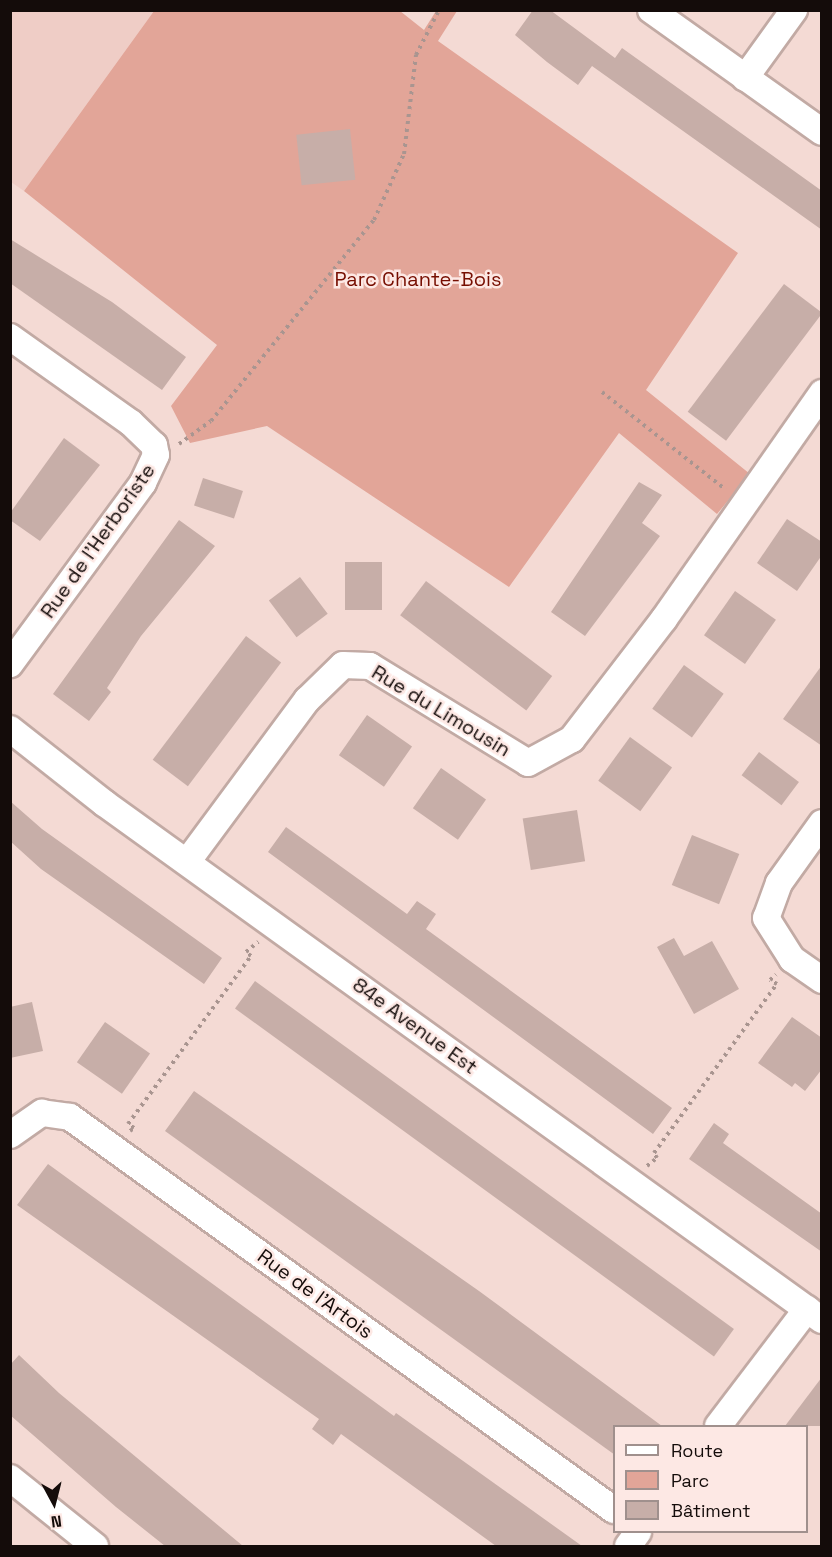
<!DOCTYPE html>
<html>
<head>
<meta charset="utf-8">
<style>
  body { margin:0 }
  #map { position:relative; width:832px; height:1557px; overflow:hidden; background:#f4dad4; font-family:"Space Grotesk",sans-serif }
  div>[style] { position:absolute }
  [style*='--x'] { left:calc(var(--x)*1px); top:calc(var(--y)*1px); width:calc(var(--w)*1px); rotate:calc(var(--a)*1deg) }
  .built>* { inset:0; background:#efcdc6 }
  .green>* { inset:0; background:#e2a598 }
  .building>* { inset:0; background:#c7aea8; transform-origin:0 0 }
  .path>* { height:4px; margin-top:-2px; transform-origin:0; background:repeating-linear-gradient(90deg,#a99590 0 3px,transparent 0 7.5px) }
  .roads { filter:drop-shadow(2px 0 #c2aaa4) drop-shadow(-2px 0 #c2aaa4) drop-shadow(0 2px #c2aaa4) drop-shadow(0 -2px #c2aaa4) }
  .minor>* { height:26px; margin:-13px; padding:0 13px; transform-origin:13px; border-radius:13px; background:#fff }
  span { translate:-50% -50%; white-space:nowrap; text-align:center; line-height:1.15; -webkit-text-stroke:5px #fde8e4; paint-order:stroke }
  .park-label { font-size:20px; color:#760d00 }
  .street-label { font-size:20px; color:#140c0a }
  .frame { position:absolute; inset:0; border:12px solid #140c0a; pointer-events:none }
  .legend { position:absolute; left:613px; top:1425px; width:195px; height:108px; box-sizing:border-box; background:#fde8e4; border:2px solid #a0908d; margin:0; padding:8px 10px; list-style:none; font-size:18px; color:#140c0a }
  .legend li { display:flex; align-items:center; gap:12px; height:30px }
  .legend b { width:30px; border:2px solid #a0908d }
  .north { position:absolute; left:24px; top:1473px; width:60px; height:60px; -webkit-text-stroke:4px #fde8e4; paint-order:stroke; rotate:173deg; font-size:16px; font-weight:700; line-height:24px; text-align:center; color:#140c0a }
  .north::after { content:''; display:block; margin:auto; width:21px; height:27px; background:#140c0a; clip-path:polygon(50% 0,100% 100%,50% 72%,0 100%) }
</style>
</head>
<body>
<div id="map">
  <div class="built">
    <div style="clip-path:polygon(11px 10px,154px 11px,24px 191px,11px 182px)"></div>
  </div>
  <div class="green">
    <div style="clip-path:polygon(154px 11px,400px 11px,424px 30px,436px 11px,457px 11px,438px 41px,738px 253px,646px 390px,750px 474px,717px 514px,619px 433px,509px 587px,267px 426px,190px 443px,171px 406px,217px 345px,24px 191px)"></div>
  </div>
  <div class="building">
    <div style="clip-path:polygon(533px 10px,550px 10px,615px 58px,622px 48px,822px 191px,822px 230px,592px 66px,578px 85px,547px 62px,515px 35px)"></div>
    <div style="left:350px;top:129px;width:51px;height:54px;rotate:84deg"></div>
    <div style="clip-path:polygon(10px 239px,112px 302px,186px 357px,162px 390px,10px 283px)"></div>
    <div style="left:784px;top:284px;width:48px;height:160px;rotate:37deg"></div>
    <div style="clip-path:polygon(64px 438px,100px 465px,40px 541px,10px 520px,10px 513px)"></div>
    <div style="left:203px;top:478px;width:42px;height:29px;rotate:18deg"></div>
    <div style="clip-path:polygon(639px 482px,662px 495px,642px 523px,660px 536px,585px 636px,551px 612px)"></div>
    <div style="clip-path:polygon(787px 519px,822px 542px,822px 555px,797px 591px,757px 563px)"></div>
    <div style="clip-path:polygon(179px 520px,215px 546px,141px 636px,107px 688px,111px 692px,89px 721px,53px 694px)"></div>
    <div style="left:345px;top:562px;width:37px;height:48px"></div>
    <div style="left:300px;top:577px;width:46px;height:39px;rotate:53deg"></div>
    <div style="left:426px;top:581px;width:158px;height:43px;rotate:37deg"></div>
    <div style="left:735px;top:591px;width:50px;height:54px;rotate:35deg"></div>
    <div style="left:246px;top:636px;width:44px;height:155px;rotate:37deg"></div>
    <div style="left:684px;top:665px;width:49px;height:54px;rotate:36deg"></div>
    <div style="clip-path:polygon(822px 665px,822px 746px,783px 719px)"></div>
    <div style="left:367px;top:715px;width:55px;height:49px;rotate:35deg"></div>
    <div style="left:630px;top:737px;width:52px;height:54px;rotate:36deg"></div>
    <div style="left:759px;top:752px;width:50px;height:29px;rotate:37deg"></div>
    <div style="left:441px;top:768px;width:55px;height:49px;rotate:35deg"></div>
    <div style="clip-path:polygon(10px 801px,42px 829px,222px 958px,204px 984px,41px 869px,10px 841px)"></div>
    <div style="left:577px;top:810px;width:52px;height:55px;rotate:81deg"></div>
    <div style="clip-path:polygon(286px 827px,407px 914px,417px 901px,436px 914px,426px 929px,672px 1108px,653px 1134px,268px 852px)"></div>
    <div style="left:692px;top:835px;width:51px;height:54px;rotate:22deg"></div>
    <div style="clip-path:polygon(674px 938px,684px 956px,712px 941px,739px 989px,694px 1014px,657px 947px)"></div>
    <div style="left:255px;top:981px;width:592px;height:34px;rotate:36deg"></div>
    <div style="clip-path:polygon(32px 1002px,43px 1051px,10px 1058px,10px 1007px)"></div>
    <div style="clip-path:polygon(792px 1017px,822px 1038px,822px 1069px,805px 1091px,795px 1083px,792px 1087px,758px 1063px)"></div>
    <div style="left:105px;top:1022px;width:55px;height:49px;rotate:35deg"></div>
    <div style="clip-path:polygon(194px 1091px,479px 1291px,662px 1426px,615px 1426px,615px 1455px,165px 1131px)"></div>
    <div style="clip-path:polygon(714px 1123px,729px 1134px,723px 1143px,822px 1214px,822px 1252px,689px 1159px)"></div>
    <div style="clip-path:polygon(48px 1164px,394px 1416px,396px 1413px,582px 1546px,496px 1546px,341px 1434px,333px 1445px,312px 1429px,319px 1419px,17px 1205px)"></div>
    <div style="clip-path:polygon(19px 1355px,59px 1393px,243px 1546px,165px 1546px,116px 1507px,10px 1415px,10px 1365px)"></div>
    <div style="clip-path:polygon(822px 1377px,822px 1426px,785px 1426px)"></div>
  </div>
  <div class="path">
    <div style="--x:602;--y:392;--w:157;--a:38.3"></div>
    <div style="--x:179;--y:444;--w:39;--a:-36"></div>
    <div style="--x:211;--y:421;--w:259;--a:-51"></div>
    <div style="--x:374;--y:220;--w:72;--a:-65.6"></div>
    <div style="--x:404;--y:154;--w:100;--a:-83.1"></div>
    <div style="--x:416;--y:55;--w:51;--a:-62.9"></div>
    <div style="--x:130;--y:1131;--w:5;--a:-37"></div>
    <div style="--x:134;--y:1128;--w:7;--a:-146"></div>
    <div style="--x:128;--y:1124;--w:208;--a:-53.8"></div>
    <div style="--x:251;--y:956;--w:6;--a:-141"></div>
    <div style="--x:246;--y:952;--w:16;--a:-40"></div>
    <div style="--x:647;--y:1166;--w:13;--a:-39"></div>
    <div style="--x:657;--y:1158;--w:6;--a:-121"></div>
    <div style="--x:654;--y:1153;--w:209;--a:-54"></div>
    <div style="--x:777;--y:984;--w:8;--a:-150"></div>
    <div style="--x:770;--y:980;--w:8;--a:-40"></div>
  </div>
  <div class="roads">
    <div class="minor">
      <div style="--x:651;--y:10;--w:210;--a:35.5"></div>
      <div style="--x:745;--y:78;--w:84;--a:-54.2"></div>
      <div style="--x:10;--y:337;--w:148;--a:35.4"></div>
      <div style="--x:131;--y:423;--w:32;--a:44"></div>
      <div style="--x:154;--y:445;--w:10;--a:79"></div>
      <div style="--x:156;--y:455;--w:31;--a:115"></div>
      <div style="--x:143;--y:483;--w:225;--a:126.3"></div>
      <div style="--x:10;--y:729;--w:120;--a:38.2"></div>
      <div style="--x:104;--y:803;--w:885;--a:35.76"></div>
      <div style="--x:822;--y:823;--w:74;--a:125.6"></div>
      <div style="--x:779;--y:883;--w:37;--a:110"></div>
      <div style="--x:766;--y:918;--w:49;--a:57.6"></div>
      <div style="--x:792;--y:959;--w:37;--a:35"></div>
      <div style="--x:187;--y:862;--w:202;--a:-53.5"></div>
      <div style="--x:307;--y:700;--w:50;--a:-44.2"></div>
      <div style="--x:343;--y:665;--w:27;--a:2"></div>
      <div style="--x:370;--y:666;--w:185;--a:31.5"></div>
      <div style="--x:528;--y:763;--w:50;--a:-28.6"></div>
      <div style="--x:572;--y:739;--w:151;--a:-52.5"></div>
      <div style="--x:664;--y:619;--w:276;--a:-55"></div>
      <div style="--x:10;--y:1135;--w:39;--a:-35"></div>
      <div style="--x:42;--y:1113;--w:28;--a:8"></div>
      <div style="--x:70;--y:1117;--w:671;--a:35.85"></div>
      <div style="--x:718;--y:1426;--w:147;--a:-52.7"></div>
      <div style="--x:10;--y:1478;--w:109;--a:38.7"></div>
      <div style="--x:628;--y:1546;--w:17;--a:-54"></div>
    </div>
  </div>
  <div class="park-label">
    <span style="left:418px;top:279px">Parc Chante-Bois</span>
  </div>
  <div class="street-label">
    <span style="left:98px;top:541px;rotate:-55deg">Rue de l'Herboriste</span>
    <span style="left:441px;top:711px;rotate:31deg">Rue du Limousin</span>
    <span style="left:415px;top:1026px;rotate:36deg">84e Avenue Est</span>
    <span style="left:315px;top:1294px;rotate:36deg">Rue de l'Artois</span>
  </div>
  <div class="frame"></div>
  <ul class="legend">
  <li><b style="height:8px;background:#fff"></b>Route</li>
  <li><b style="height:16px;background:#e2a598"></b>Parc</li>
  <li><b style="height:16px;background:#c7aea8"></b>Bâtiment</li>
  </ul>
  <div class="north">N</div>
</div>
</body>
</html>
